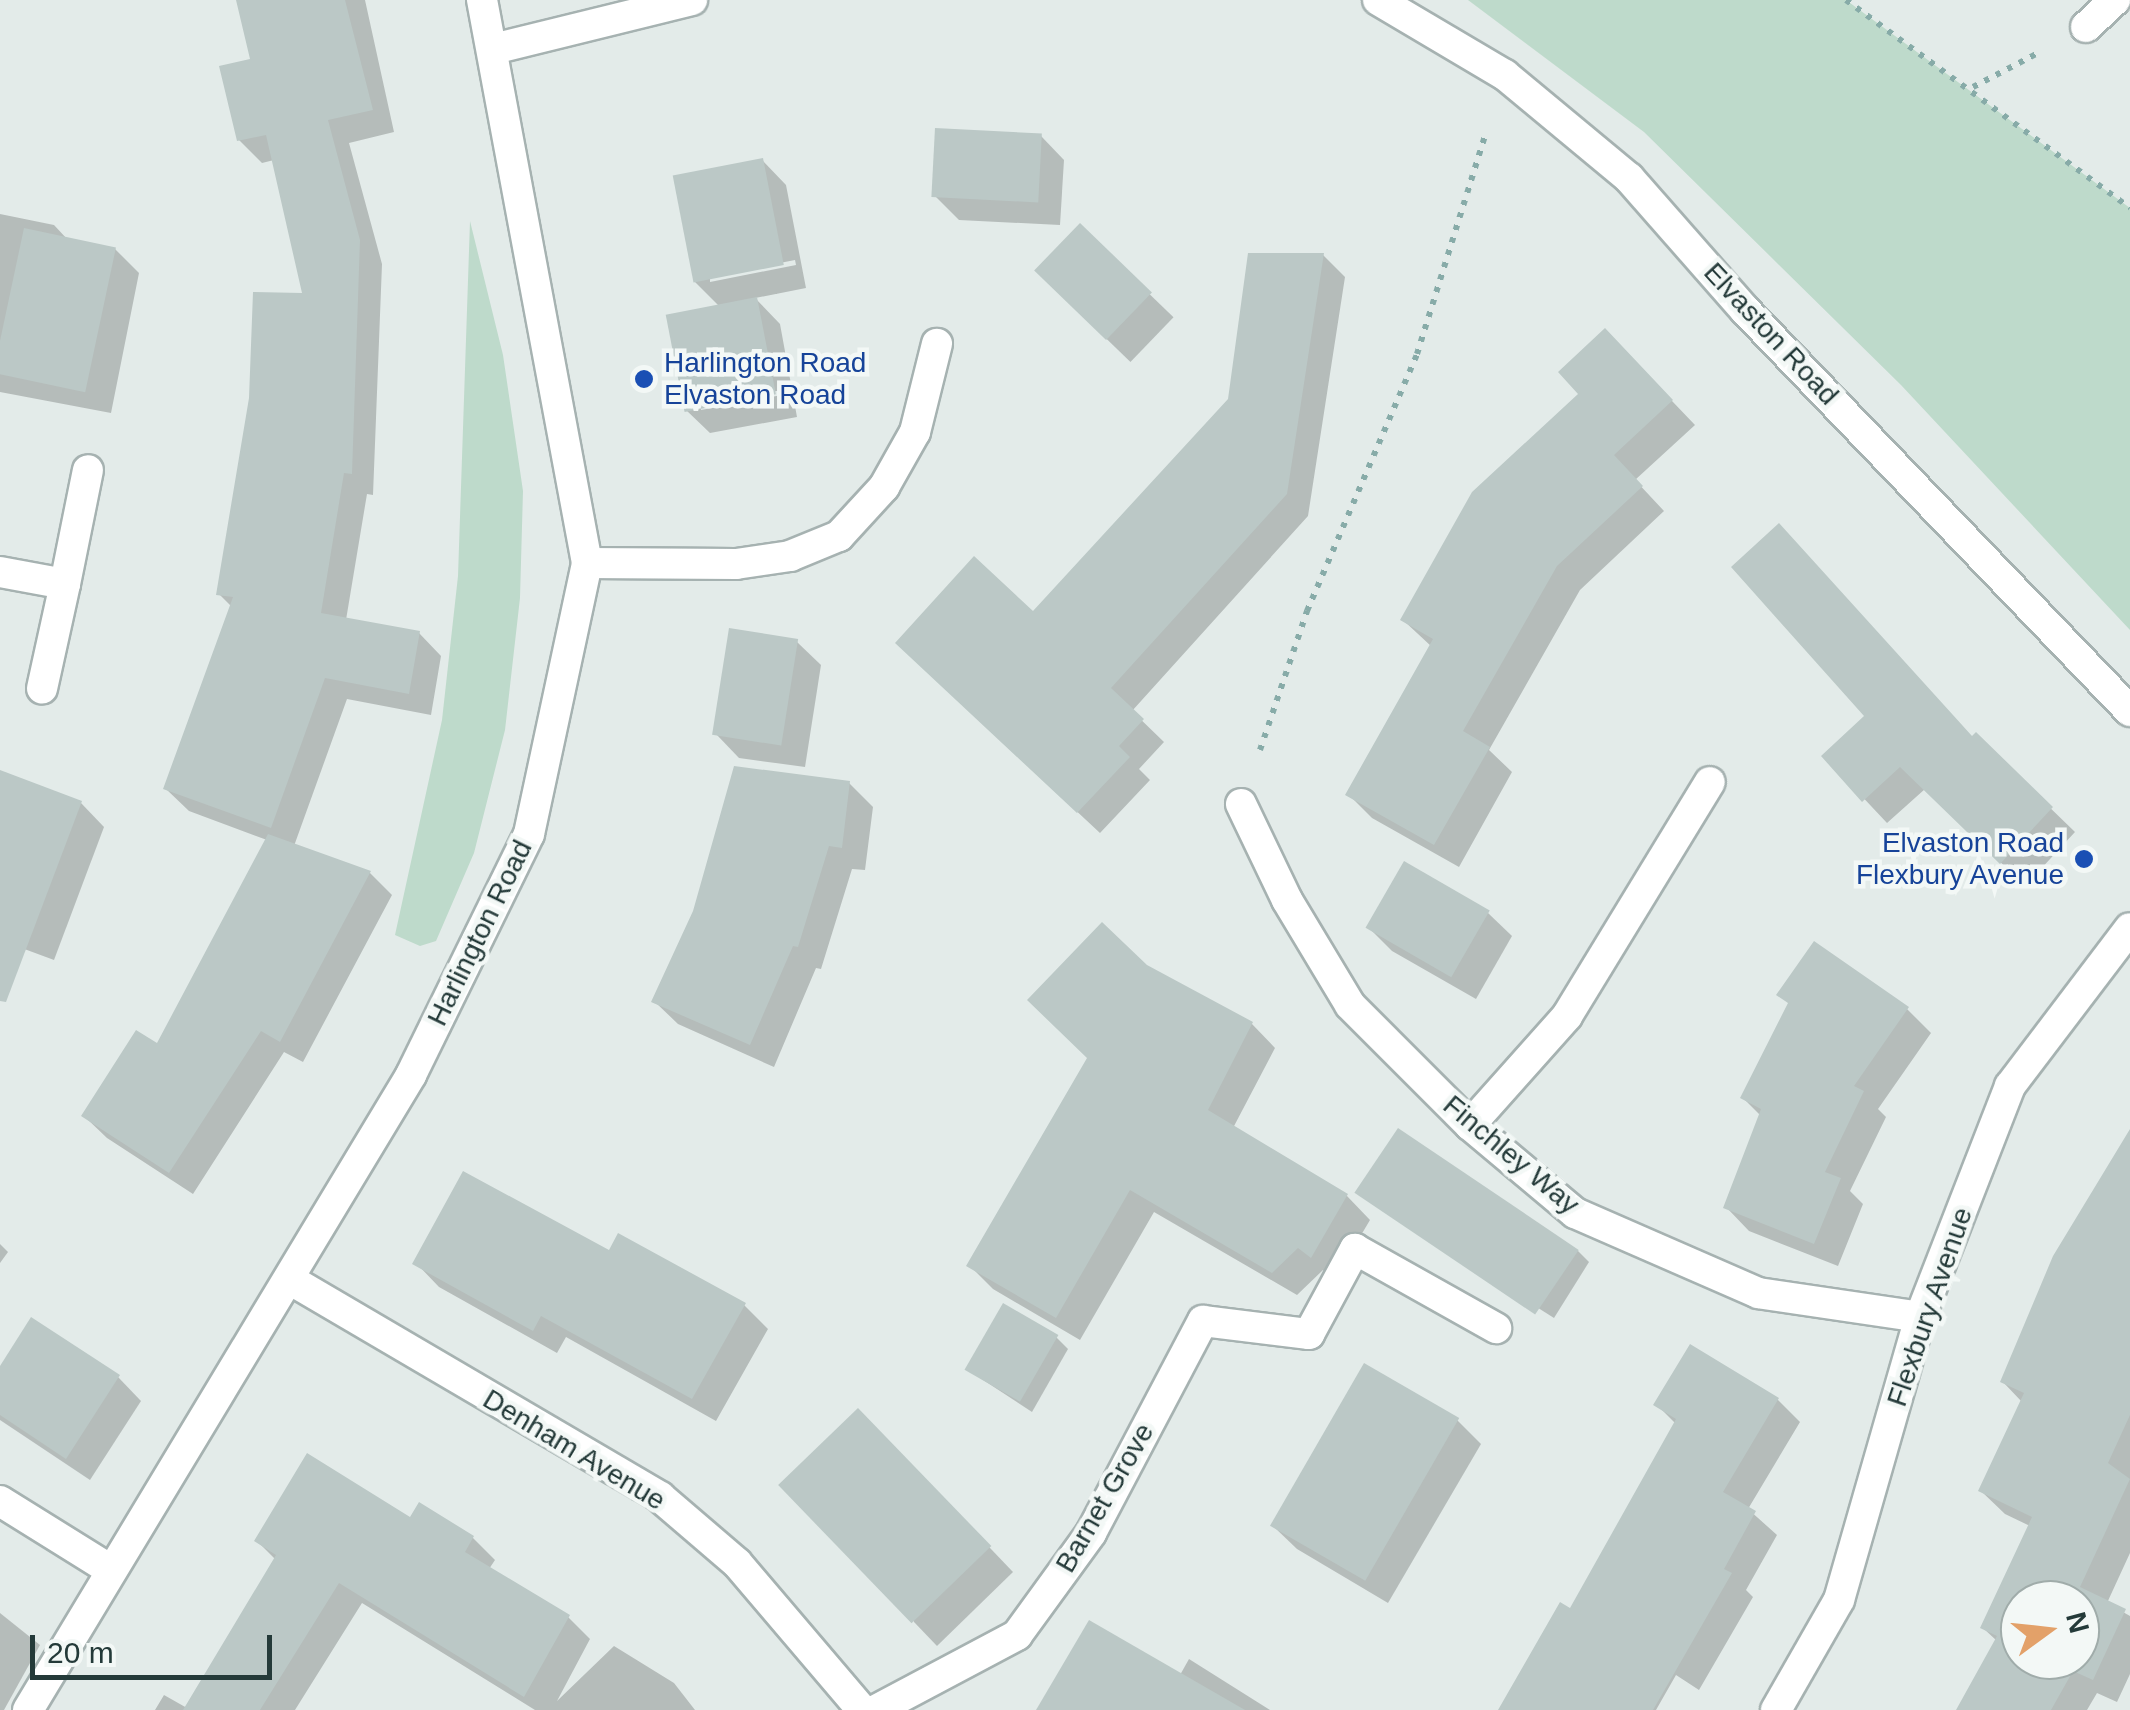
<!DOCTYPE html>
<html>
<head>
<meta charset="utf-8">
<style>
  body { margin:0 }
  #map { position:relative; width:2130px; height:1710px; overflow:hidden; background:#e3ebe9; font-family:Arial,sans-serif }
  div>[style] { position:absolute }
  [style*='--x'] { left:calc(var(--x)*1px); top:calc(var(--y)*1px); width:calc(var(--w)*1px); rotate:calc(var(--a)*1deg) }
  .green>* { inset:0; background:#bedacb }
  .shadow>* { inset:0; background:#0003; transform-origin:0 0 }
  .building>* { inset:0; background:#bbc8c6; transform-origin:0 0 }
  .path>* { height:6px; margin-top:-3px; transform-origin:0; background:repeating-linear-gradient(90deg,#87aba8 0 5px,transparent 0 13px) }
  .roads { filter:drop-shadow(2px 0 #a6b2b1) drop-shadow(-2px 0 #a6b2b1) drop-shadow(0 2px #a6b2b1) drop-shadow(0 -2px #a6b2b1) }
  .minor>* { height:30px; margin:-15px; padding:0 15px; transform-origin:15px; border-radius:15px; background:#fff }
  .dots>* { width:28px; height:28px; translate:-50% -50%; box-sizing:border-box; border:5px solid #f3f8f6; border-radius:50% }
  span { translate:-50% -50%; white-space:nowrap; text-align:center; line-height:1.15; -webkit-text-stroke:9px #f3f8f6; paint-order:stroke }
  .street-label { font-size:28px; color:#243a39 }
  .transit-label { font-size:28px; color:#164399 }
  .left { translate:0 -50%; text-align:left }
  .right { translate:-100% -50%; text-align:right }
  .north { position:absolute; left:2000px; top:1580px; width:100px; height:100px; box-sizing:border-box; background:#f3f8f6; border:2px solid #a0acaa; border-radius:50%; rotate:75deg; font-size:28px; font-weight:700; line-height:40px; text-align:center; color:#243a39 }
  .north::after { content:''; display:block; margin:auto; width:35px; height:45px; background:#e3a169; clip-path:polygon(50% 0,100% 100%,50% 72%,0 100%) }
  .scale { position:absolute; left:30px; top:1635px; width:242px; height:45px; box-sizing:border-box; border:5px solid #243a39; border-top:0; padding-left:12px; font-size:30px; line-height:35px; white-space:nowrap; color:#243a39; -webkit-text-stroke:8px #f3f8f6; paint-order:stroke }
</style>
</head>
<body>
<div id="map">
  <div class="green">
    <div style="clip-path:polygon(1468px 0,1846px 0,2130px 208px,2130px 630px,1901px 385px,1644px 132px)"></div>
    <div style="clip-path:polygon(470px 221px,503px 355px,523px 491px,520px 598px,505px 730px,474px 853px,436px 941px,420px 946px,395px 935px,442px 720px,458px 576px)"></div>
  </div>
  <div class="shadow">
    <div style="clip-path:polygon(239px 0,365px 0,394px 132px,349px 143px,382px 264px,373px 495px,367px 494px,346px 620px,419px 633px,441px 656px,431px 715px,347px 699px,294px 846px,370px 873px,392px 895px,303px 1062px,284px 1052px,193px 1194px,107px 1138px,84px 1116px,158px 1046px,267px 840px,189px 811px,166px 789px,232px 607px,219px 594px,305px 296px,274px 160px,262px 163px,239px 140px,253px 61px)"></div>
    <div style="clip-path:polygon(1041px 136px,1064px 160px,1060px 225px,959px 220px,935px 196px)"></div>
    <div style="clip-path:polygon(evenodd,763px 161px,786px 185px,806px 288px,755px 298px,780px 324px,797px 417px,710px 433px,686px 410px,720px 307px,695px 282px,763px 161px,795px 260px,796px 265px,710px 282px,710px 277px,795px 260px,763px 161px,787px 389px,787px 394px,701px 410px,701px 405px,787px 389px)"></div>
    <div style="clip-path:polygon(0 214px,54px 225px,68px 240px,115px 249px,139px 273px,111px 413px,0 392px)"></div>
    <div style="left:1080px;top:227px;width:130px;height:62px;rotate:44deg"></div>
    <div style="clip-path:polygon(1323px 255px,1345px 277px,1308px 516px,1132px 711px,1164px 742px,1139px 769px,1150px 780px,1100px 833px,920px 665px,1033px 614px,1230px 400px)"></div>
    <div style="clip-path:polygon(1628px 355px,1695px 425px,1635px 480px,1664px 511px,1580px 590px,1489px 750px,1512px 772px,1459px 867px,1372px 818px,1348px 794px,1432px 647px,1403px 620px)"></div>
    <div style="clip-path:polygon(797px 642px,821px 665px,805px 767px,739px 758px,716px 734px)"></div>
    <div style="clip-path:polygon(1976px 736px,2075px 832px,2025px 886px,1925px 789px,1887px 823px,1824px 756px)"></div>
    <div style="clip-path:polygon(0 781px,81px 803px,104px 827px,54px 960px,0 940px)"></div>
    <div style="clip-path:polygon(849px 783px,873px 807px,865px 870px,852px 869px,821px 969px,816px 968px,774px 1067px,678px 1024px,654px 1001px)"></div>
    <div style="clip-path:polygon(1488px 913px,1512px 936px,1476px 999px,1392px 951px,1369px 928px)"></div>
    <div style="clip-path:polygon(1145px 967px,1252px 1024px,1275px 1048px,1233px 1128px,1347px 1196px,1370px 1220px,1335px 1279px,1323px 1270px,1297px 1295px,1154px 1212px,1080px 1340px,993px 1289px,969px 1265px)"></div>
    <div style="clip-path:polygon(1790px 1004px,1907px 1009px,1931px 1033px,1878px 1109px,1886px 1117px,1850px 1191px,1863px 1204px,1838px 1266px,1749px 1231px,1726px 1207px,1761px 1116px,1743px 1098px)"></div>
    <div style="clip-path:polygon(1359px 1194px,1578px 1251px,1589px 1262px,1554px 1318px)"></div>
    <div style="clip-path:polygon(evenodd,2130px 1205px,2130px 1553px,2107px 1603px,2130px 1616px,2130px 1674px,2117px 1702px,2097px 1693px,2087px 1710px,1959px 1710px,1997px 1641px,1983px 1628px,2030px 1526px,2005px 1514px,1981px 1491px,2022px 1402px,2003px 1382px,2130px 1205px,2020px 1600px,2080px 1600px,2080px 1660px,2020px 1660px,2020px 1600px)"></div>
    <div style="clip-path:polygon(0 1244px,8px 1252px,0 1263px)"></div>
    <div style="clip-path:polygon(610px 1253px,744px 1305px,768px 1329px,716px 1421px,566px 1337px,557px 1353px,439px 1287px,416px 1263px)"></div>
    <div style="clip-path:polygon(1056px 1337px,1068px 1349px,1032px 1412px,968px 1370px)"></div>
    <div style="clip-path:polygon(1691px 1347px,1778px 1400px,1800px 1422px,1748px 1509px,1777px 1535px,1746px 1590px,1753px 1597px,1699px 1690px,1676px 1675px,1656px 1710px,1501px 1710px,1571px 1611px,1676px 1424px,1657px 1405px)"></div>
    <div style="clip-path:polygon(0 1371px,118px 1377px,141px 1401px,90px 1480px,0 1420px)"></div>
    <div style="clip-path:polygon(1457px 1420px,1481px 1444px,1388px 1603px,1297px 1549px,1273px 1526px)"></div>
    <div style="clip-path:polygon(882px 1435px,1013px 1572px,937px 1646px,914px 1622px)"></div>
    <div style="clip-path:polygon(411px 1520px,473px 1538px,495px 1560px,489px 1569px,568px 1617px,590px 1639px,557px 1701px,614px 1646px,674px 1683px,695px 1710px,535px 1710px,362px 1603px,295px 1710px,155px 1710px,164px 1695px,187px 1708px,276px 1560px,257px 1541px)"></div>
    <div style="clip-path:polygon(0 1613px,40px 1645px,4px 1710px,0 1710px)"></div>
    <div style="clip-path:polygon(1189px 1659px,1270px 1710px,1039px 1710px,1180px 1675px)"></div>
  </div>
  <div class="building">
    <div style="clip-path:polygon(236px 0,345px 0,373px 110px,328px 120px,360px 240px,352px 474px,344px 473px,321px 613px,420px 631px,409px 694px,325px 678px,271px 828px,163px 789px,233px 597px,216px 595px,249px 398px,253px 292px,302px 293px,266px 135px,237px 141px,219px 66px,250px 59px)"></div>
    <div style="left:935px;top:128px;width:107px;height:69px;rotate:3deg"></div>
    <div style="left:763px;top:158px;width:109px;height:92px;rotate:79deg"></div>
    <div style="left:1080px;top:223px;width:100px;height:66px;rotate:44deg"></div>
    <div style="left:24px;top:228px;width:94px;height:148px;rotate:12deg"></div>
    <div style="clip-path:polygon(1248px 253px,1324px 253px,1287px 494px,1111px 688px,1144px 719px,1119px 746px,1130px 757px,1077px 813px,895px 643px,974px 556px,1033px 611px,1228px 399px)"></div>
    <div style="left:757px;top:297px;width:99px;height:93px;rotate:79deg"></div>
    <div style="clip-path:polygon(1605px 328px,1673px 400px,1614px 455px,1643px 486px,1557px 566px,1463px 731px,1490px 747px,1434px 845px,1345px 795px,1433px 639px,1400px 620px,1472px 492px,1578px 394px,1558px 372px)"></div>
    <div style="clip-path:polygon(1779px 523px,1972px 736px,1976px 732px,2053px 807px,2000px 864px,1900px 767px,1862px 802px,1821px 756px,1864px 716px,1731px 567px)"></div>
    <div style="left:729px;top:628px;width:70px;height:108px;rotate:9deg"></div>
    <div style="clip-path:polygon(734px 766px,850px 781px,842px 848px,829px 846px,798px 947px,793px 946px,750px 1045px,651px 1002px,693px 911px)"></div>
    <div style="clip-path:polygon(0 770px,82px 801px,6px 1002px,0 1001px)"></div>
    <div style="clip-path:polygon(268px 834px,371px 871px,280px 1042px,261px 1031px,169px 1173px,81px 1116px,136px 1030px,157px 1043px)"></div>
    <div style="left:1404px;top:861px;width:99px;height:77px;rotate:30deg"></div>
    <div style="clip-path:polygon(1102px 922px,1147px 965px,1253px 1022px,1208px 1110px,1348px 1194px,1311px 1258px,1298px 1248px,1272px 1273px,1130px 1190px,1056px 1318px,966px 1266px,1087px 1058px,1027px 1000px)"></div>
    <div style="clip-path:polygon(1814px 941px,1909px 1007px,1854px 1086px,1864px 1091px,1825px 1172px,1841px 1178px,1814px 1244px,1723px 1208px,1761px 1109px,1740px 1098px,1788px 1003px,1776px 995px)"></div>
    <div style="left:1398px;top:1128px;width:218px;height:78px;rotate:34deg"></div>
    <div style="clip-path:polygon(evenodd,2130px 1129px,2130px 1415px,2108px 1463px,2130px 1479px,2080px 1587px,2126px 1609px,2093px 1680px,2073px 1671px,2051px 1710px,1956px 1710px,1997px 1636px,1980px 1628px,2032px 1517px,1978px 1491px,2024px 1393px,2000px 1382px,2053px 1256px,2130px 1129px,2020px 1600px,2080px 1600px,2080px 1660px,2020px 1660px,2020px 1600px)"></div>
    <div style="clip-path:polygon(463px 1171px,609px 1250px,618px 1233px,746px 1303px,692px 1399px,541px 1316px,533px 1331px,412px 1264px)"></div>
    <div style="left:1003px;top:1303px;width:64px;height:77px;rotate:30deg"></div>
    <div style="clip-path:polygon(31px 1317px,120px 1375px,66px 1459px,0 1415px,0 1366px)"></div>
    <div style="clip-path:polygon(1690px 1344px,1779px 1398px,1723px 1492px,1756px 1511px,1724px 1569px,1732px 1573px,1653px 1710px,1498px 1710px,1560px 1602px,1570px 1608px,1676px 1419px,1653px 1405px)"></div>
    <div style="left:1364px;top:1363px;width:110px;height:188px;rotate:30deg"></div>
    <div style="left:858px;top:1408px;width:192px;height:111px;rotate:46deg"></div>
    <div style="clip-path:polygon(307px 1453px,410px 1517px,419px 1502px,474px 1536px,465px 1552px,570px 1615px,524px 1697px,339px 1583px,260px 1710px,183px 1710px,276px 1555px,254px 1541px)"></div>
    <div style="clip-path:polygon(1089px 1620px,1245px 1710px,1036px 1710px)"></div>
  </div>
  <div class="path">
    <div style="--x:1846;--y:0;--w:352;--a:36.2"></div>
    <div style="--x:1973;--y:87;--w:73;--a:-27.6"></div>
    <div style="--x:1260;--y:750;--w:147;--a:-71.3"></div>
    <div style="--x:1307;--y:611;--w:280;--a:-66.8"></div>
    <div style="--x:1417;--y:354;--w:232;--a:-72.7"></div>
  </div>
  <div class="roads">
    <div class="minor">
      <div style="--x:1378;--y:0;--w:147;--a:30.6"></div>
      <div style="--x:1505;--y:75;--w:161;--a:39.7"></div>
      <div style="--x:1629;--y:178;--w:176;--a:48.7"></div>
      <div style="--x:1745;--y:310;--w:556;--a:46.17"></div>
      <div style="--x:2086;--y:27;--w:40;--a:-43"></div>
      <div style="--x:493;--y:49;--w:205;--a:-13.8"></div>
      <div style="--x:587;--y:563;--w:149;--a:0.4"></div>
      <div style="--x:736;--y:564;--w:55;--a:-8.4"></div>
      <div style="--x:790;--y:556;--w:53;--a:-22.2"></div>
      <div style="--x:839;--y:536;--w:67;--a:-47.4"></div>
      <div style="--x:884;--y:487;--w:63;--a:-60.6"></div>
      <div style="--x:915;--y:432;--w:91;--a:-76"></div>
      <div style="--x:0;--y:572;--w:66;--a:10.5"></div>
      <div style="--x:65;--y:584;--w:107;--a:102.4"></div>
      <div style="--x:65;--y:584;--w:116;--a:-78.6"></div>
      <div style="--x:1241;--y:804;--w:106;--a:64.4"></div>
      <div style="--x:1287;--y:900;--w:122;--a:59"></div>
      <div style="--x:1350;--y:1005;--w:170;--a:45"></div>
      <div style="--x:1470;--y:1125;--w:137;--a:40"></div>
      <div style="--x:1575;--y:1213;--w:200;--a:23.6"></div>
      <div style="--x:1758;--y:1293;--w:164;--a:8.4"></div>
      <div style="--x:1470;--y:1125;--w:146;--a:-48.3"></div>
      <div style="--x:1567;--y:1016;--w:274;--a:-58.6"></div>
      <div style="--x:289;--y:1279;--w:430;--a:30.4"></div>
      <div style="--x:660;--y:1497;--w:101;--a:40.6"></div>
      <div style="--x:737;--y:1563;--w:193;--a:49.6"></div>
      <div style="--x:0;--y:1501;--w:131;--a:31.9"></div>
      <div style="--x:28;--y:1710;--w:742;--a:-58.9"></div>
      <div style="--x:411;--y:1075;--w:268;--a:-63.9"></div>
      <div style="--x:529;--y:834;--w:277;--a:-77.9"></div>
      <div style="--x:587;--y:563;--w:573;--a:-100.56"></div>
      <div style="--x:876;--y:1710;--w:160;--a:-28"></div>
      <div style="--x:1017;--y:1635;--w:126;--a:-54"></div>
      <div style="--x:1091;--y:1533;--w:240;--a:-62.2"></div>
      <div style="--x:1203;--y:1321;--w:107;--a:7"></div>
      <div style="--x:1309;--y:1334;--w:97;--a:-61.6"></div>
      <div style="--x:1355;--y:1249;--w:162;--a:29.3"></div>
      <div style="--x:1776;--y:1710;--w:127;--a:-60.2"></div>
      <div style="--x:1839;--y:1600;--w:294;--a:-74"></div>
      <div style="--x:1920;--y:1317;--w:248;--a:-68.7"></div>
      <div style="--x:2010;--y:1086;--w:198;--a:-52.8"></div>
    </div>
  </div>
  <div class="dots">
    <div style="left:644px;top:379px;background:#1a4fb4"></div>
    <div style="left:2084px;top:859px;background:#1a4fb4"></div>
  </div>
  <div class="street-label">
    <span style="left:1771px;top:334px;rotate:47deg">Elvaston Road</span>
    <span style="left:480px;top:933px;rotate:-64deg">Harlington Road</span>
    <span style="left:1511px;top:1155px;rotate:40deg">Finchley Way</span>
    <span style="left:1930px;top:1307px;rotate:-71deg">Flexbury Avenue</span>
    <span style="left:574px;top:1450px;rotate:31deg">Denham Avenue</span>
    <span style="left:1105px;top:1498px;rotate:-60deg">Barnet Grove</span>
  </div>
  <div class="transit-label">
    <span class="left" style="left:664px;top:379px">Harlington Road<br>Elvaston Road</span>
    <span class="right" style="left:2064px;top:859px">Elvaston Road<br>Flexbury Avenue</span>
  </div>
  <div class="north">N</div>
  <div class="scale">20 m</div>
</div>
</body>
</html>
